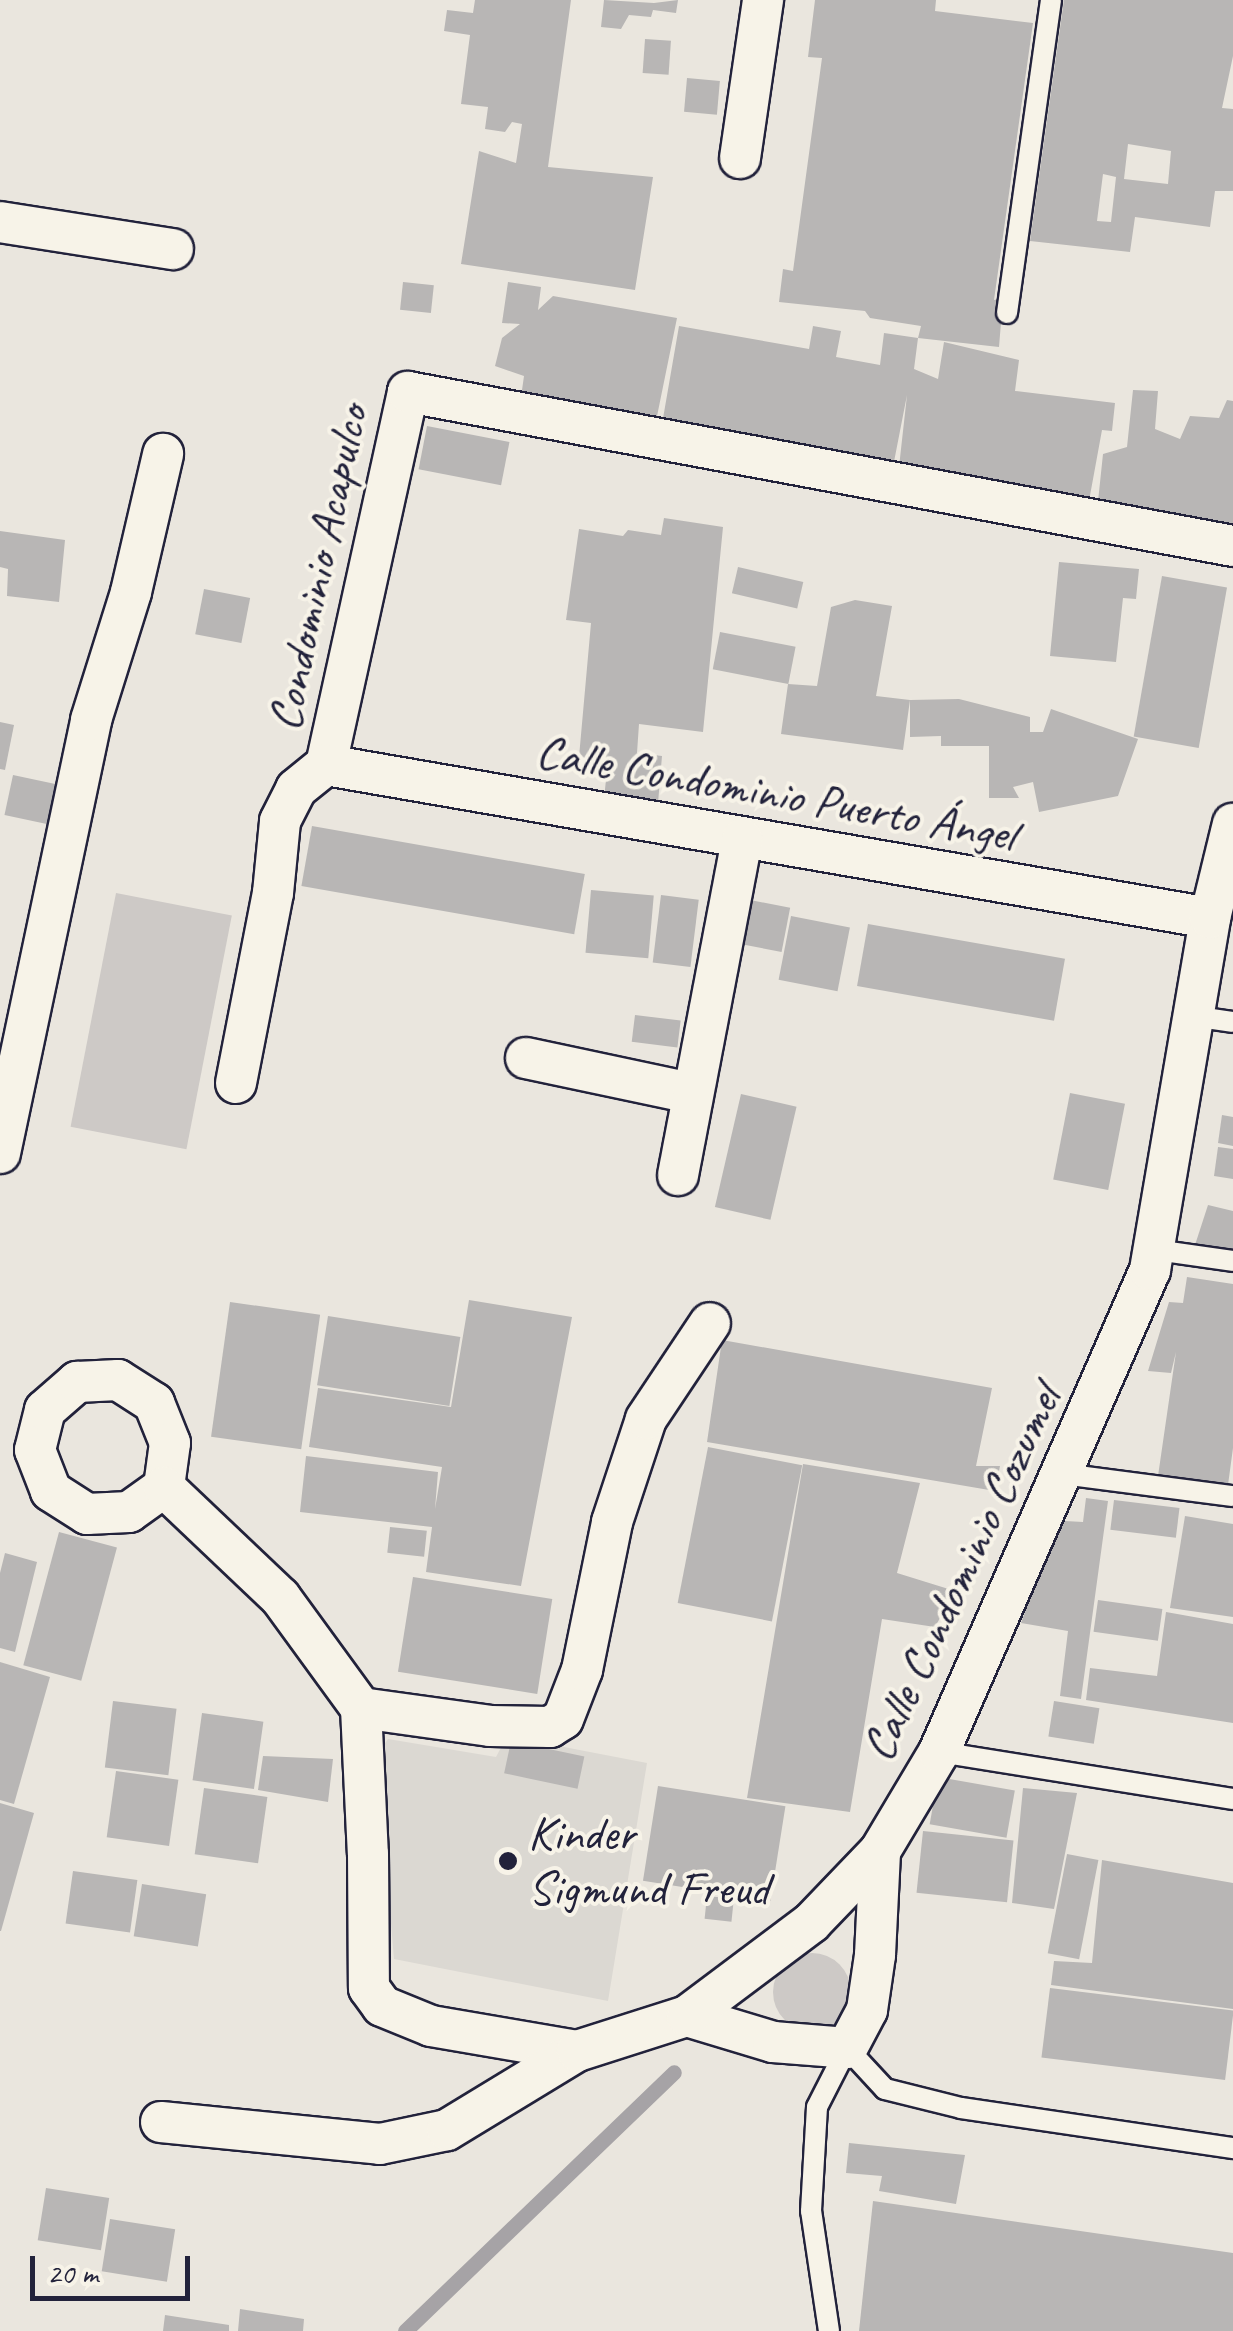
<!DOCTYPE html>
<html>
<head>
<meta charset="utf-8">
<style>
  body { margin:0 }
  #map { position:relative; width:1233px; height:2331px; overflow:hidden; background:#eae6de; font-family:Caveat,sans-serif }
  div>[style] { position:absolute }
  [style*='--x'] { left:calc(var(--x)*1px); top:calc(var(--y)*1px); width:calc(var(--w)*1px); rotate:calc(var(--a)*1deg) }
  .built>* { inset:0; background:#dbd8d2 }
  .green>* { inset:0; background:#cdc9c6; transform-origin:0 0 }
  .round { border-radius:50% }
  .stream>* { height:15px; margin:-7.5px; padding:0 7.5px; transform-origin:7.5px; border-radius:7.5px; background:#a6a3a6 }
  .building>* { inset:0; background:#b8b6b5; transform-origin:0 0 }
  .roads { filter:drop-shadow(2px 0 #22223b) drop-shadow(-2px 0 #22223b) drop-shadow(0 2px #22223b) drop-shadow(0 -2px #22223b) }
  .service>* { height:20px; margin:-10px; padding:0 10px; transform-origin:10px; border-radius:10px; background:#f7f3e8 }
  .minor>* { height:40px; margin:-20px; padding:0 20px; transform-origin:20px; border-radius:20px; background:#f7f3e8 }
  .dots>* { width:28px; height:28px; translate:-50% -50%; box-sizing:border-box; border:5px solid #f7f3e8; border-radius:50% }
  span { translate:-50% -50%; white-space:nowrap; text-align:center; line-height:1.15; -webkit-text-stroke:8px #f7f3e8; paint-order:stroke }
  .street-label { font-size:48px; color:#22223b }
  .poi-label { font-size:48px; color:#22223b }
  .left { translate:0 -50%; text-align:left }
  .scale { position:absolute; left:30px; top:2256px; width:160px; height:45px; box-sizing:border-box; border:5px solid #22223b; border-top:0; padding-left:12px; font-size:30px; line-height:35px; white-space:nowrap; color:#22223b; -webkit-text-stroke:8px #f7f3e8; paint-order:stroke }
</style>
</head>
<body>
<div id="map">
  <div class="built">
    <div style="clip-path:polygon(507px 1736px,647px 1763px,608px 2001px,394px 1959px,377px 1755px,388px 1739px,496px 1757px)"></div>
  </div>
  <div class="green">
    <div style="left:116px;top:893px;width:118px;height:238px;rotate:11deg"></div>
    <div class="round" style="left:773px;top:1953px;width:78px;height:78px"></div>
  </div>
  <div class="stream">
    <div style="--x:405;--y:2331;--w:373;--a:-43.9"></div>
  </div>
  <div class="building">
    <div style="clip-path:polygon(475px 0,571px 0,548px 167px,653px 177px,635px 290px,461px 264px,479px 151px,516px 163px,522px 124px,512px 122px,505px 132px,485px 129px,488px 107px,461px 104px,470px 35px,444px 31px,447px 10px,473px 13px)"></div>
    <div style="clip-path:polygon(604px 0,654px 3px,678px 0,676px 13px,653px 10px,651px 17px,629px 15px,621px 29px,601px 27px)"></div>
    <div style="clip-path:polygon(815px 0,936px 0,935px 11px,1033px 23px,994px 300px,1003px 298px,999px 347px,918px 338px,921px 326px,870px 318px,865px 311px,779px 302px,783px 269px,793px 271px,822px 58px,808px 57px)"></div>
    <div style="clip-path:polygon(evenodd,1064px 0,1233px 0,1233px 56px,1222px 108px,1233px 109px,1233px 191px,1215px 191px,1210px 227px,1135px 217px,1130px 252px,1030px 241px,1064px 0,1128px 144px,1171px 151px,1168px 184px,1124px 179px,1128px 144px,1064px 0,1103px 174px,1116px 177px,1111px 222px,1097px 221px,1103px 174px)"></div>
    <div style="left:645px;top:39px;width:26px;height:34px;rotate:4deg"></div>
    <div style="left:687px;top:78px;width:33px;height:34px;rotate:5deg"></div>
    <div style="left:403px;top:282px;width:31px;height:28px;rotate:6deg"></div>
    <div style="clip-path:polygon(508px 282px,541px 287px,538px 310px,553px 296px,677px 318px,655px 426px,520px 404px,524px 376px,495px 366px,502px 338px,520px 324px,502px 323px)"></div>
    <div style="clip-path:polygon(679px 326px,809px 349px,813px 326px,841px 331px,836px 357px,880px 365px,884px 333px,918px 338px,914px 369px,938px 379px,944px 342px,1019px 360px,1015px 391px,1115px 403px,1112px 431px,1102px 430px,1089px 501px,899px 467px,907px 395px,892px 472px,661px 430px)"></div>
    <div style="clip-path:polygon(1133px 390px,1158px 391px,1155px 429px,1180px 439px,1190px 416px,1219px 418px,1227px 400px,1233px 401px,1233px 524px,1218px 522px,1216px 534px,1097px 511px,1103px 454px,1127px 447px)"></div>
    <div style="left:427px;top:426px;width:84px;height:44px;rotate:11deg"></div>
    <div style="clip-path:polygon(664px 518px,723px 527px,703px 732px,639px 724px,637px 753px,662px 756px,657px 815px,603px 808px,608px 761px,579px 757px,591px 623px,566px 620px,579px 529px,623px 536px,628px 530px,661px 535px)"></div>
    <div style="clip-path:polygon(0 531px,65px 540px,59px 602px,7px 596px,8px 569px,0 567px)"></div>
    <div style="clip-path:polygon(1059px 562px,1139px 569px,1136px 599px,1123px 598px,1116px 662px,1050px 656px)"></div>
    <div style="left:738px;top:567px;width:67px;height:27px;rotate:13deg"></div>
    <div style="left:1162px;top:576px;width:66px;height:163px;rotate:10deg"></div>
    <div style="left:204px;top:589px;width:47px;height:46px;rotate:11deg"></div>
    <div style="clip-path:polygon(855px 600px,892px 606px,876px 696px,910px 700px,903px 750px,781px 734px,788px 684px,817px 686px,831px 607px)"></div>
    <div style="left:720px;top:632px;width:77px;height:38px;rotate:11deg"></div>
    <div style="clip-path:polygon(959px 699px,1030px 717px,1030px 732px,1043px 732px,1051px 709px,1138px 739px,1118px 796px,1039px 812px,1033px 782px,1013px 787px,1019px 798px,989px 798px,989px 746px,941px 746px,941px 736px,910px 737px,910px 700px)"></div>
    <div style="clip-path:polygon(0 722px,14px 725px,5px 770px,0 769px)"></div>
    <div style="left:13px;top:775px;width:48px;height:41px;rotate:12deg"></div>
    <div style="left:312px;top:826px;width:277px;height:61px;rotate:10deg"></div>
    <div style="left:591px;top:890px;width:63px;height:63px;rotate:5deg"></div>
    <div style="left:661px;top:895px;width:38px;height:68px;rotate:7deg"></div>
    <div style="left:745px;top:899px;width:46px;height:45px;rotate:11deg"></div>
    <div style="left:791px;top:916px;width:60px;height:65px;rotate:11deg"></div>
    <div style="left:868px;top:924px;width:200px;height:63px;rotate:10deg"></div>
    <div style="left:635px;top:1015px;width:46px;height:27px;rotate:7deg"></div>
    <div style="left:1070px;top:1093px;width:56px;height:88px;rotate:11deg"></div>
    <div style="left:741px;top:1094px;width:57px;height:116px;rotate:13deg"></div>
    <div style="clip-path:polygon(1222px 1115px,1233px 1117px,1233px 1146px,1218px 1143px)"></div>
    <div style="clip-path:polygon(1218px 1147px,1233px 1149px,1233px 1179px,1214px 1176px)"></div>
    <div style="clip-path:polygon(1208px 1205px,1233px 1211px,1233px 1252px,1195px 1245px)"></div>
    <div style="clip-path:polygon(1187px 1277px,1233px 1284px,1233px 1448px,1228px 1485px,1158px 1476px,1176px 1352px,1171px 1373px,1148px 1371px,1169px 1302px,1183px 1303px)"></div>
    <div style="clip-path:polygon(469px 1300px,572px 1317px,521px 1586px,426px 1572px,432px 1527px,300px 1512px,306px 1456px,438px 1472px,435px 1509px,442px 1467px,309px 1447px,318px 1388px,451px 1407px)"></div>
    <div style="left:230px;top:1302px;width:91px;height:136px;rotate:8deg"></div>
    <div style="left:328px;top:1316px;width:134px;height:70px;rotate:9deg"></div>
    <div style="clip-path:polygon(722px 1340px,992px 1388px,976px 1466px,1000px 1466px,995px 1491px,707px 1442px)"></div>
    <div style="left:708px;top:1447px;width:96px;height:159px;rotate:11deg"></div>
    <div style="clip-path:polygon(803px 1464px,920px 1483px,897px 1573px,955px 1591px,935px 1627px,882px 1619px,850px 1812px,747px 1798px)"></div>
    <div style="clip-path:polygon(1086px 1498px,1108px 1501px,1081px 1699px,1060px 1696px,1068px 1631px,1021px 1623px,1036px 1581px,1030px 1580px,1065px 1521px,1083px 1522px)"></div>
    <div style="left:1114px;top:1500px;width:66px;height:30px;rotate:7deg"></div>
    <div style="clip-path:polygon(1185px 1516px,1233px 1524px,1233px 1617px,1170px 1608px)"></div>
    <div style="left:390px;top:1527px;width:37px;height:26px;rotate:6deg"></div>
    <div style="left:59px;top:1532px;width:60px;height:138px;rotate:15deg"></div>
    <div style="clip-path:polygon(5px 1553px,37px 1562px,15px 1652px,0 1648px,0 1573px)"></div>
    <div style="left:413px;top:1577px;width:141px;height:96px;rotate:9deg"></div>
    <div style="left:1098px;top:1600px;width:65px;height:32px;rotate:8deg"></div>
    <div style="clip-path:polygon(1166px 1612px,1233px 1624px,1233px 1723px,1086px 1700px,1090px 1668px,1157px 1676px)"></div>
    <div style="clip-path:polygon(0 1662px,50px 1677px,14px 1804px,0 1800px)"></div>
    <div style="left:113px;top:1701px;width:64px;height:67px;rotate:7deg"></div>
    <div style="left:1054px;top:1701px;width:46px;height:36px;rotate:9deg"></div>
    <div style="left:202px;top:1713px;width:62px;height:68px;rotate:8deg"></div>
    <div style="left:511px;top:1741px;width:75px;height:33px;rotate:12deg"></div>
    <div style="clip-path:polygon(263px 1756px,333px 1759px,328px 1802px,258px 1790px)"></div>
    <div style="left:116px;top:1771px;width:63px;height:67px;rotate:8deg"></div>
    <div style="left:938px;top:1777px;width:78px;height:48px;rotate:10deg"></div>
    <div style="left:658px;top:1786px;width:129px;height:96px;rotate:9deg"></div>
    <div style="left:204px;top:1788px;width:64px;height:67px;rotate:8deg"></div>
    <div style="clip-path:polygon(1023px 1788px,1077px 1793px,1054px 1909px,1012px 1903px)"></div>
    <div style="clip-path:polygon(0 1803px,34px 1813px,1px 1931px,0 1931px)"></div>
    <div style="left:923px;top:1831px;width:91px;height:62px;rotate:6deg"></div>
    <div style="left:1067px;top:1854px;width:32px;height:101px;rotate:11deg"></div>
    <div style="clip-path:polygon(1102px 1860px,1233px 1883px,1233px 2009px,1051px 1985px,1054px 1961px,1092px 1963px)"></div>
    <div style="left:73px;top:1871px;width:65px;height:53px;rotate:8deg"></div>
    <div style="left:142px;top:1884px;width:65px;height:53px;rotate:9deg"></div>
    <div style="left:707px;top:1896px;width:27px;height:23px;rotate:6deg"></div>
    <div style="left:1050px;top:1988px;width:185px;height:70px;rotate:7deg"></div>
    <div style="clip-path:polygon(849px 2143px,965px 2155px,956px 2204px,879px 2191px,882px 2176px,846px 2173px)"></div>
    <div style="left:46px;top:2188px;width:64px;height:53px;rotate:9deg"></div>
    <div style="clip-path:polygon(873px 2201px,1233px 2253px,1233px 2331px,859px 2331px)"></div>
    <div style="left:110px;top:2219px;width:66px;height:53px;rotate:9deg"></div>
    <div style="clip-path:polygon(240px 2309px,304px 2319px,303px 2331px,238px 2331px)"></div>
    <div style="clip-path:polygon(165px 2315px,229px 2325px,229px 2331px,163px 2331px)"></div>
  </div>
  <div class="roads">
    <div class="service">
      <div style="--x:1007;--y:313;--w:316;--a:-82"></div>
      <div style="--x:1192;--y:1016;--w:41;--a:8.3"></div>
      <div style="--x:1156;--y:1250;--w:78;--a:8.1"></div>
      <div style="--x:1063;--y:1474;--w:171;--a:7.4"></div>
      <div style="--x:939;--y:1752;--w:298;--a:9.1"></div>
      <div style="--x:829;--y:2331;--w:121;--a:-98.5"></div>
      <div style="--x:811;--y:2211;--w:104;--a:-86.7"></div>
      <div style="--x:817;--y:2107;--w:66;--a:-63"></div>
      <div style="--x:847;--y:2048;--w:56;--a:47.2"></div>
      <div style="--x:885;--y:2089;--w:78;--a:14"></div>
      <div style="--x:961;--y:2108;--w:275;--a:8.4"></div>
    </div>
    <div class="minor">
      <div style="--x:740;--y:158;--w:160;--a:-81.7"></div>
      <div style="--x:0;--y:222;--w:175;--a:8.9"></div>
      <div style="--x:326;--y:765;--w:382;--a:-77.6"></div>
      <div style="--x:408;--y:392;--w:839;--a:10.57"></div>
      <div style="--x:326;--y:765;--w:897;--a:9.82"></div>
      <div style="--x:526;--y:1058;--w:169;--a:12"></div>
      <div style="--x:236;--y:1083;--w:194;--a:-79"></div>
      <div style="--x:273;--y:893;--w:72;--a:-84.4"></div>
      <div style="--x:280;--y:821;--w:36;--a:-63"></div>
      <div style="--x:296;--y:789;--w:38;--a:-39"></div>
      <div style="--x:0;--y:1153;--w:442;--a:-78.1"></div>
      <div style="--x:91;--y:720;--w:134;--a:-72.6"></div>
      <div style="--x:131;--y:592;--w:142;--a:-76.9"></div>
      <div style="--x:678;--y:1175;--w:342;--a:-79.2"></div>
      <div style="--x:118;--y:1380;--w:43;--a:32.6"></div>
      <div style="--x:154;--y:1403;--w:43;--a:68.2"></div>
      <div style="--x:170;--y:1443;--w:44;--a:97.8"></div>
      <div style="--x:164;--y:1487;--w:43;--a:144.5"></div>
      <div style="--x:129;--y:1512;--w:42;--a:177.3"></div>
      <div style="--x:87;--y:1514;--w:43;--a:-147.4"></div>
      <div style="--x:51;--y:1491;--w:44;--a:-111.3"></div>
      <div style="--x:35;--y:1450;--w:41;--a:-76"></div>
      <div style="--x:45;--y:1410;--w:43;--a:-41.2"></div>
      <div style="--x:77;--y:1382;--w:41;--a:-2.8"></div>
      <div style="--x:164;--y:1487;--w:160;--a:43.5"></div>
      <div style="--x:280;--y:1597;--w:137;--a:53.9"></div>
      <div style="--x:361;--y:1708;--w:146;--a:87.3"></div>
      <div style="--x:368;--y:1854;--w:134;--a:89.6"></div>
      <div style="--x:369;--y:1988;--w:22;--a:54"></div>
      <div style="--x:382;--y:2006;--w:53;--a:22.2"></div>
      <div style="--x:431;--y:2026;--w:148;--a:9.7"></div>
      <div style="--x:361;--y:1708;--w:130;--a:7.9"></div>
      <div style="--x:490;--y:1726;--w:60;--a:1"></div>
      <div style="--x:550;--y:1727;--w:15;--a:-32"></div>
      <div style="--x:563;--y:1719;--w:53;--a:-68.8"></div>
      <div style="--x:582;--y:1670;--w:151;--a:-78.5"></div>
      <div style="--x:612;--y:1522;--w:108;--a:-71.7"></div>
      <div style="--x:646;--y:1419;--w:115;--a:-56.3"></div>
      <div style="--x:687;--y:2016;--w:90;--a:16.8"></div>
      <div style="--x:773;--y:2042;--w:74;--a:4.6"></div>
      <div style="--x:847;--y:2048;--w:43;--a:-62.2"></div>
      <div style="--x:867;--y:2010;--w:56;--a:-81.7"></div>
      <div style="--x:875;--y:1955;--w:104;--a:-87.2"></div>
      <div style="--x:161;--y:2122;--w:220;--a:5.7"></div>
      <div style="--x:380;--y:2144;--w:68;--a:-11.8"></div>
      <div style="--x:447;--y:2130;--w:152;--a:-31.3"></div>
      <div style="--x:577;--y:2051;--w:115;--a:-17.7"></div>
      <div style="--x:687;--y:2016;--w:155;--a:-36.9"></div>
      <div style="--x:811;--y:1923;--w:100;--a:-46.2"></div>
      <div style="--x:880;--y:1851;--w:115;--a:-59.2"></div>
      <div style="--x:939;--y:1752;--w:526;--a:-66.36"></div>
      <div style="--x:1150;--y:1270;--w:357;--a:-80.3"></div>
      <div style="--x:1210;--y:918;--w:97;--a:-76.3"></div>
    </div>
  </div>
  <div class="dots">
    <div style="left:508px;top:1861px;background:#22223b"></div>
  </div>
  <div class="street-label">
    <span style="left:318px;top:568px;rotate:-78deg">Condominio Acapulco</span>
    <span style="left:776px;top:793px;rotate:10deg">Calle Condominio Puerto Ángel</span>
    <span style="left:961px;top:1573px;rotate:-65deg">Calle Condominio Cozumel</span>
  </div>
  <div class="poi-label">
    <span class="left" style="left:528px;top:1861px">Kinder<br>Sigmund Freud</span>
  </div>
  <div class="scale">20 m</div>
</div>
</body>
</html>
